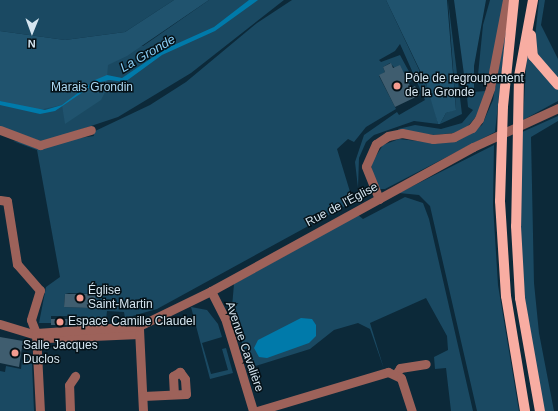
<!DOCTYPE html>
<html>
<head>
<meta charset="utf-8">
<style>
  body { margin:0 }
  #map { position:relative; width:558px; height:411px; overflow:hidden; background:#0c2939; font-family:Arial,sans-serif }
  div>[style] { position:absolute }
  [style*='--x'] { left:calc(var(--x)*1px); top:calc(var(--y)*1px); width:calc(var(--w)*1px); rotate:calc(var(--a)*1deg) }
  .green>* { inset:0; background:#1a4962 }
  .forest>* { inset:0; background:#20536e }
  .water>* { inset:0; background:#007aaa }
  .building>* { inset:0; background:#3f5d6f; transform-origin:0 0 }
  .minor>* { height:9px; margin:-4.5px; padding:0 4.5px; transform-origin:4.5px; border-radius:4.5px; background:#9d625a }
  .major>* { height:10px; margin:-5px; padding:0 5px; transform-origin:5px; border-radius:5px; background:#f8ada2 }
  .dots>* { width:11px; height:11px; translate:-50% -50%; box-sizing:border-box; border:2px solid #051117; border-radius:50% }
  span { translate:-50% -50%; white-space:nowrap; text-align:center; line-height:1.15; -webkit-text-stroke:3px #051117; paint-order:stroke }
  .poi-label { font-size:12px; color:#d5e5f0 }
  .left { translate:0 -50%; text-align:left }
  .park-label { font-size:12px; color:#acd8f2 }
  .street-label { font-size:12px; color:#d5e5f0 }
  .water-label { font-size:13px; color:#88ccf3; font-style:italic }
  .north { position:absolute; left:12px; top:12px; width:40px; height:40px; -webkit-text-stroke:3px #051117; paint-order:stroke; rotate:181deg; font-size:11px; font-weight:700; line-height:16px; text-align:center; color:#d5e5f0 }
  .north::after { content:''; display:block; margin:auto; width:14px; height:18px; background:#d5e5f0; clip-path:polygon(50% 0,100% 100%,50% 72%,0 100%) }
</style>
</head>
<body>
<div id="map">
  <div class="green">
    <div style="clip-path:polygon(0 0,174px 0,125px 32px,65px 40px,0 31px)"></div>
    <div style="clip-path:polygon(209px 0,284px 0,191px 73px,118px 117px,43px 142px,0 127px,0 45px,143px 46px)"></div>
    <div style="clip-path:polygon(evenodd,292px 0,386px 0,432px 97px,438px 124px,414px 121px,374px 135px,366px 142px,359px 158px,358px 188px,355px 162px,364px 135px,397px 112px,399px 115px,425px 100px,400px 44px,395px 51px,379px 60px,381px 62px,400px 55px,413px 79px,409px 83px,390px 63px,383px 67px,385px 72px,379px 76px,396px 109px,366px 127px,354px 142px,348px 139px,337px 149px,351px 195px,342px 200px,345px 206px,157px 309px,125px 318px,124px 312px,107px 311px,106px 320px,76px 321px,70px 316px,51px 316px,51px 323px,39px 323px,46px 287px,60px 277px,37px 150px,13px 141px,34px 144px,94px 136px,93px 132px,150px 105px,186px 82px,257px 23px,292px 0,69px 293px,91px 294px,95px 301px,90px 300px,89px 308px,64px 307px,65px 294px,69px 293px)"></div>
    <div style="clip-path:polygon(448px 0,462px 114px,440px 124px,446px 113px,456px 109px)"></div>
    <div style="clip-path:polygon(490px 0,505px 0,488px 81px,484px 83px,478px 75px,483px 25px)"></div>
    <div style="clip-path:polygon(539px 0,545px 0,541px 25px,558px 59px,558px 80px,542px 63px,534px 47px)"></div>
    <div style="clip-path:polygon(504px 32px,506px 32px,495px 132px,385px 189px,380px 189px,375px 185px,371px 164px,383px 145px,399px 139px,436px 143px,453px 142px,469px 135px,482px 125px,493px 100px)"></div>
    <div style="clip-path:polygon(527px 51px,558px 90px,558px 101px,523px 120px)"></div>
    <div style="clip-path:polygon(485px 91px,481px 111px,467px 127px,454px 133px,434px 135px,399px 131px,398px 129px,415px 125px,441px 129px,462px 123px,473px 110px,468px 107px,467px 97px,474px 92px)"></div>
    <div style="clip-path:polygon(558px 116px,558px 121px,531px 137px,534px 283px,539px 333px,554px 411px,544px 411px,525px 300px,520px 237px,520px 133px)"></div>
    <div style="clip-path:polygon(494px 145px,493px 205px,498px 285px,519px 411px,477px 411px,430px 206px,419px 195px,399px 193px)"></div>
    <div style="clip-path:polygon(405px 197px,423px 203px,429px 219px,473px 411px,451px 411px,446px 368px,435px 369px,434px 357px,448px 350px,447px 336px,426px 298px,370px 323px,384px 369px,370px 329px,358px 323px,334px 330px,310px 349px,249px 368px,232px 307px,234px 284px,358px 215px,363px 219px)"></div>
    <div style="clip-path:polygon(191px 307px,207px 310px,218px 324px,222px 337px,202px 343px,211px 374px,228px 370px,222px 349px,226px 348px,233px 373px,210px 379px)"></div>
    <div style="clip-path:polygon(29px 359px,29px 363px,32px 364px,34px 411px,0 411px,0 371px,5px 372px,6px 366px,21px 369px,22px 360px)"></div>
  </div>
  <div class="forest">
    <div style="clip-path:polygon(174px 0,209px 0,127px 56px,108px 65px,106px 90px,101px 100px,65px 124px,62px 105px,39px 110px,0 101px,0 31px,65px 40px,125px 32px)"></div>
    <div style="clip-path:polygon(386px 0,447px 0,456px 110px,446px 113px,440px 124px,438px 124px,426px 83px)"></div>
    <div style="clip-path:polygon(454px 0,486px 0,474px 66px,474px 92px,470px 97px,467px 97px)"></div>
  </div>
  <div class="water">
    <div style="clip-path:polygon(249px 0,258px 0,215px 31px,162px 55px,125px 82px,109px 80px,96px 83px,55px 111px,40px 114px,0 105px,0 101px,45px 110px,62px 105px,95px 80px,107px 75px,122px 78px,165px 49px,214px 27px)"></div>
    <div style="clip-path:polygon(301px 318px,312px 319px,316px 325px,316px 336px,309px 343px,267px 358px,259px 357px,254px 348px,258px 340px)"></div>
  </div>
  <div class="building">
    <div style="clip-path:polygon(391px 63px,393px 68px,400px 65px,411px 88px,415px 86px,420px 95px,395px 107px,379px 75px,385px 72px,383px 67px)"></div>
    <div style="clip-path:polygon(65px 294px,91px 294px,95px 295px,95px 301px,90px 300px,89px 308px,64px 307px)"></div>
    <div style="left:68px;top:319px;width:6px;height:17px;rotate:90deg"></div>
    <div style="clip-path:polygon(0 337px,23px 341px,19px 367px,0 363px)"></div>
  </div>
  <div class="minor">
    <div style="--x:0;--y:130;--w:43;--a:20.6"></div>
    <div style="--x:40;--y:145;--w:53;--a:-16.4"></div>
    <div style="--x:379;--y:199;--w:35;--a:-112"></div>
    <div style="--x:366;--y:166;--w:24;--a:-66"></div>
    <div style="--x:376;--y:144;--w:14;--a:-34"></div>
    <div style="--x:388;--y:136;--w:14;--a:-12"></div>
    <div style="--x:402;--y:133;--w:32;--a:11"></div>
    <div style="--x:433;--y:139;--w:21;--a:-5"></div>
    <div style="--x:454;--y:137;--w:20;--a:-27"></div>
    <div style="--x:472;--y:128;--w:11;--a:-52"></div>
    <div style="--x:479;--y:119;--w:33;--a:-70"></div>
    <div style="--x:490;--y:88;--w:90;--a:-79.1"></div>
    <div style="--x:0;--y:200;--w:7;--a:8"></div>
    <div style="--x:7;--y:201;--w:64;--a:81"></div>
    <div style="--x:17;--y:264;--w:35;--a:49"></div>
    <div style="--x:40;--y:290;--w:31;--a:107"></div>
    <div style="--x:31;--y:320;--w:14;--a:69"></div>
    <div style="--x:36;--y:333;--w:78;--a:87.1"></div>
    <div style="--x:211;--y:291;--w:30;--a:63"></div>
    <div style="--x:225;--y:318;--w:97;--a:73.2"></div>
    <div style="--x:0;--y:324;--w:48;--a:16.9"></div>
    <div style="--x:46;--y:338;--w:93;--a:-2.5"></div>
    <div style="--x:139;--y:329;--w:82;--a:87.2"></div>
    <div style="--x:36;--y:333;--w:103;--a:-3.9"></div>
    <div style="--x:139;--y:326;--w:80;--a:-25.9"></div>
    <div style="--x:211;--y:291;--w:299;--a:-28.8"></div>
    <div style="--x:473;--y:147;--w:94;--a:-24.6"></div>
    <div style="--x:396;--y:374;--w:7;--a:-56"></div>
    <div style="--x:400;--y:368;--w:26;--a:-9"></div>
    <div style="--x:143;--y:396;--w:43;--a:-2.7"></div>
    <div style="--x:186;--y:394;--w:15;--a:-94"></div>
    <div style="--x:185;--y:379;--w:9;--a:-126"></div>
    <div style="--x:180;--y:372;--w:8;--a:150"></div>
    <div style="--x:173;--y:376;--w:18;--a:87"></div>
    <div style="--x:70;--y:411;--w:26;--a:-92"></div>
    <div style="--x:69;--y:385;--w:11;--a:-56"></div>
    <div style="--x:257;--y:411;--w:137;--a:-16.6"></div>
    <div style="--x:388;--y:372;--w:14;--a:25"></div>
    <div style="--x:401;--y:378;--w:35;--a:72"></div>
  </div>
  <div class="major">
    <div style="--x:514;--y:0;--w:107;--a:95.9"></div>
    <div style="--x:503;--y:106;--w:95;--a:91.8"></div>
    <div style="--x:500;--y:201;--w:95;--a:86.4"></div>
    <div style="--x:506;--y:296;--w:117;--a:80.6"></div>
    <div style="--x:533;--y:0;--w:77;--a:100.4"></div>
    <div style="--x:519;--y:76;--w:150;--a:91.1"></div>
    <div style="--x:516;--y:226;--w:72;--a:86.8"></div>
    <div style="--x:520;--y:298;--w:115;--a:80"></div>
    <div style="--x:531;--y:35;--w:21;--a:85"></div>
    <div style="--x:533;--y:56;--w:38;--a:49"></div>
  </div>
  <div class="dots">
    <div style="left:397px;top:86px;background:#f59c90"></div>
    <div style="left:80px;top:298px;background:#f59c90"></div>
    <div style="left:60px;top:322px;background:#f59c90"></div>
    <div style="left:15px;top:353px;background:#f59c90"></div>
  </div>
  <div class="poi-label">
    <span class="left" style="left:405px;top:86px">Pôle de regroupement<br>de la Gronde</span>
    <span class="left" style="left:88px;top:298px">Église<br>Saint-Martin</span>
    <span class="left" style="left:68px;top:322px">Espace Camille Claudel</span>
    <span class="left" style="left:23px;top:353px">Salle Jacques<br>Duclos</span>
  </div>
  <div class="park-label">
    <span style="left:92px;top:88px">Marais Grondin</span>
  </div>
  <div class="street-label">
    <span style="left:342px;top:205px;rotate:-28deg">Rue de l'Église</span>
    <span style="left:244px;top:347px;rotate:71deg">Avenue Cavalière</span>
  </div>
  <div class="water-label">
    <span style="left:148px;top:54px;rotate:-30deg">La Gronde</span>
  </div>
  <div class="north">N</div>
</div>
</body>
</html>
